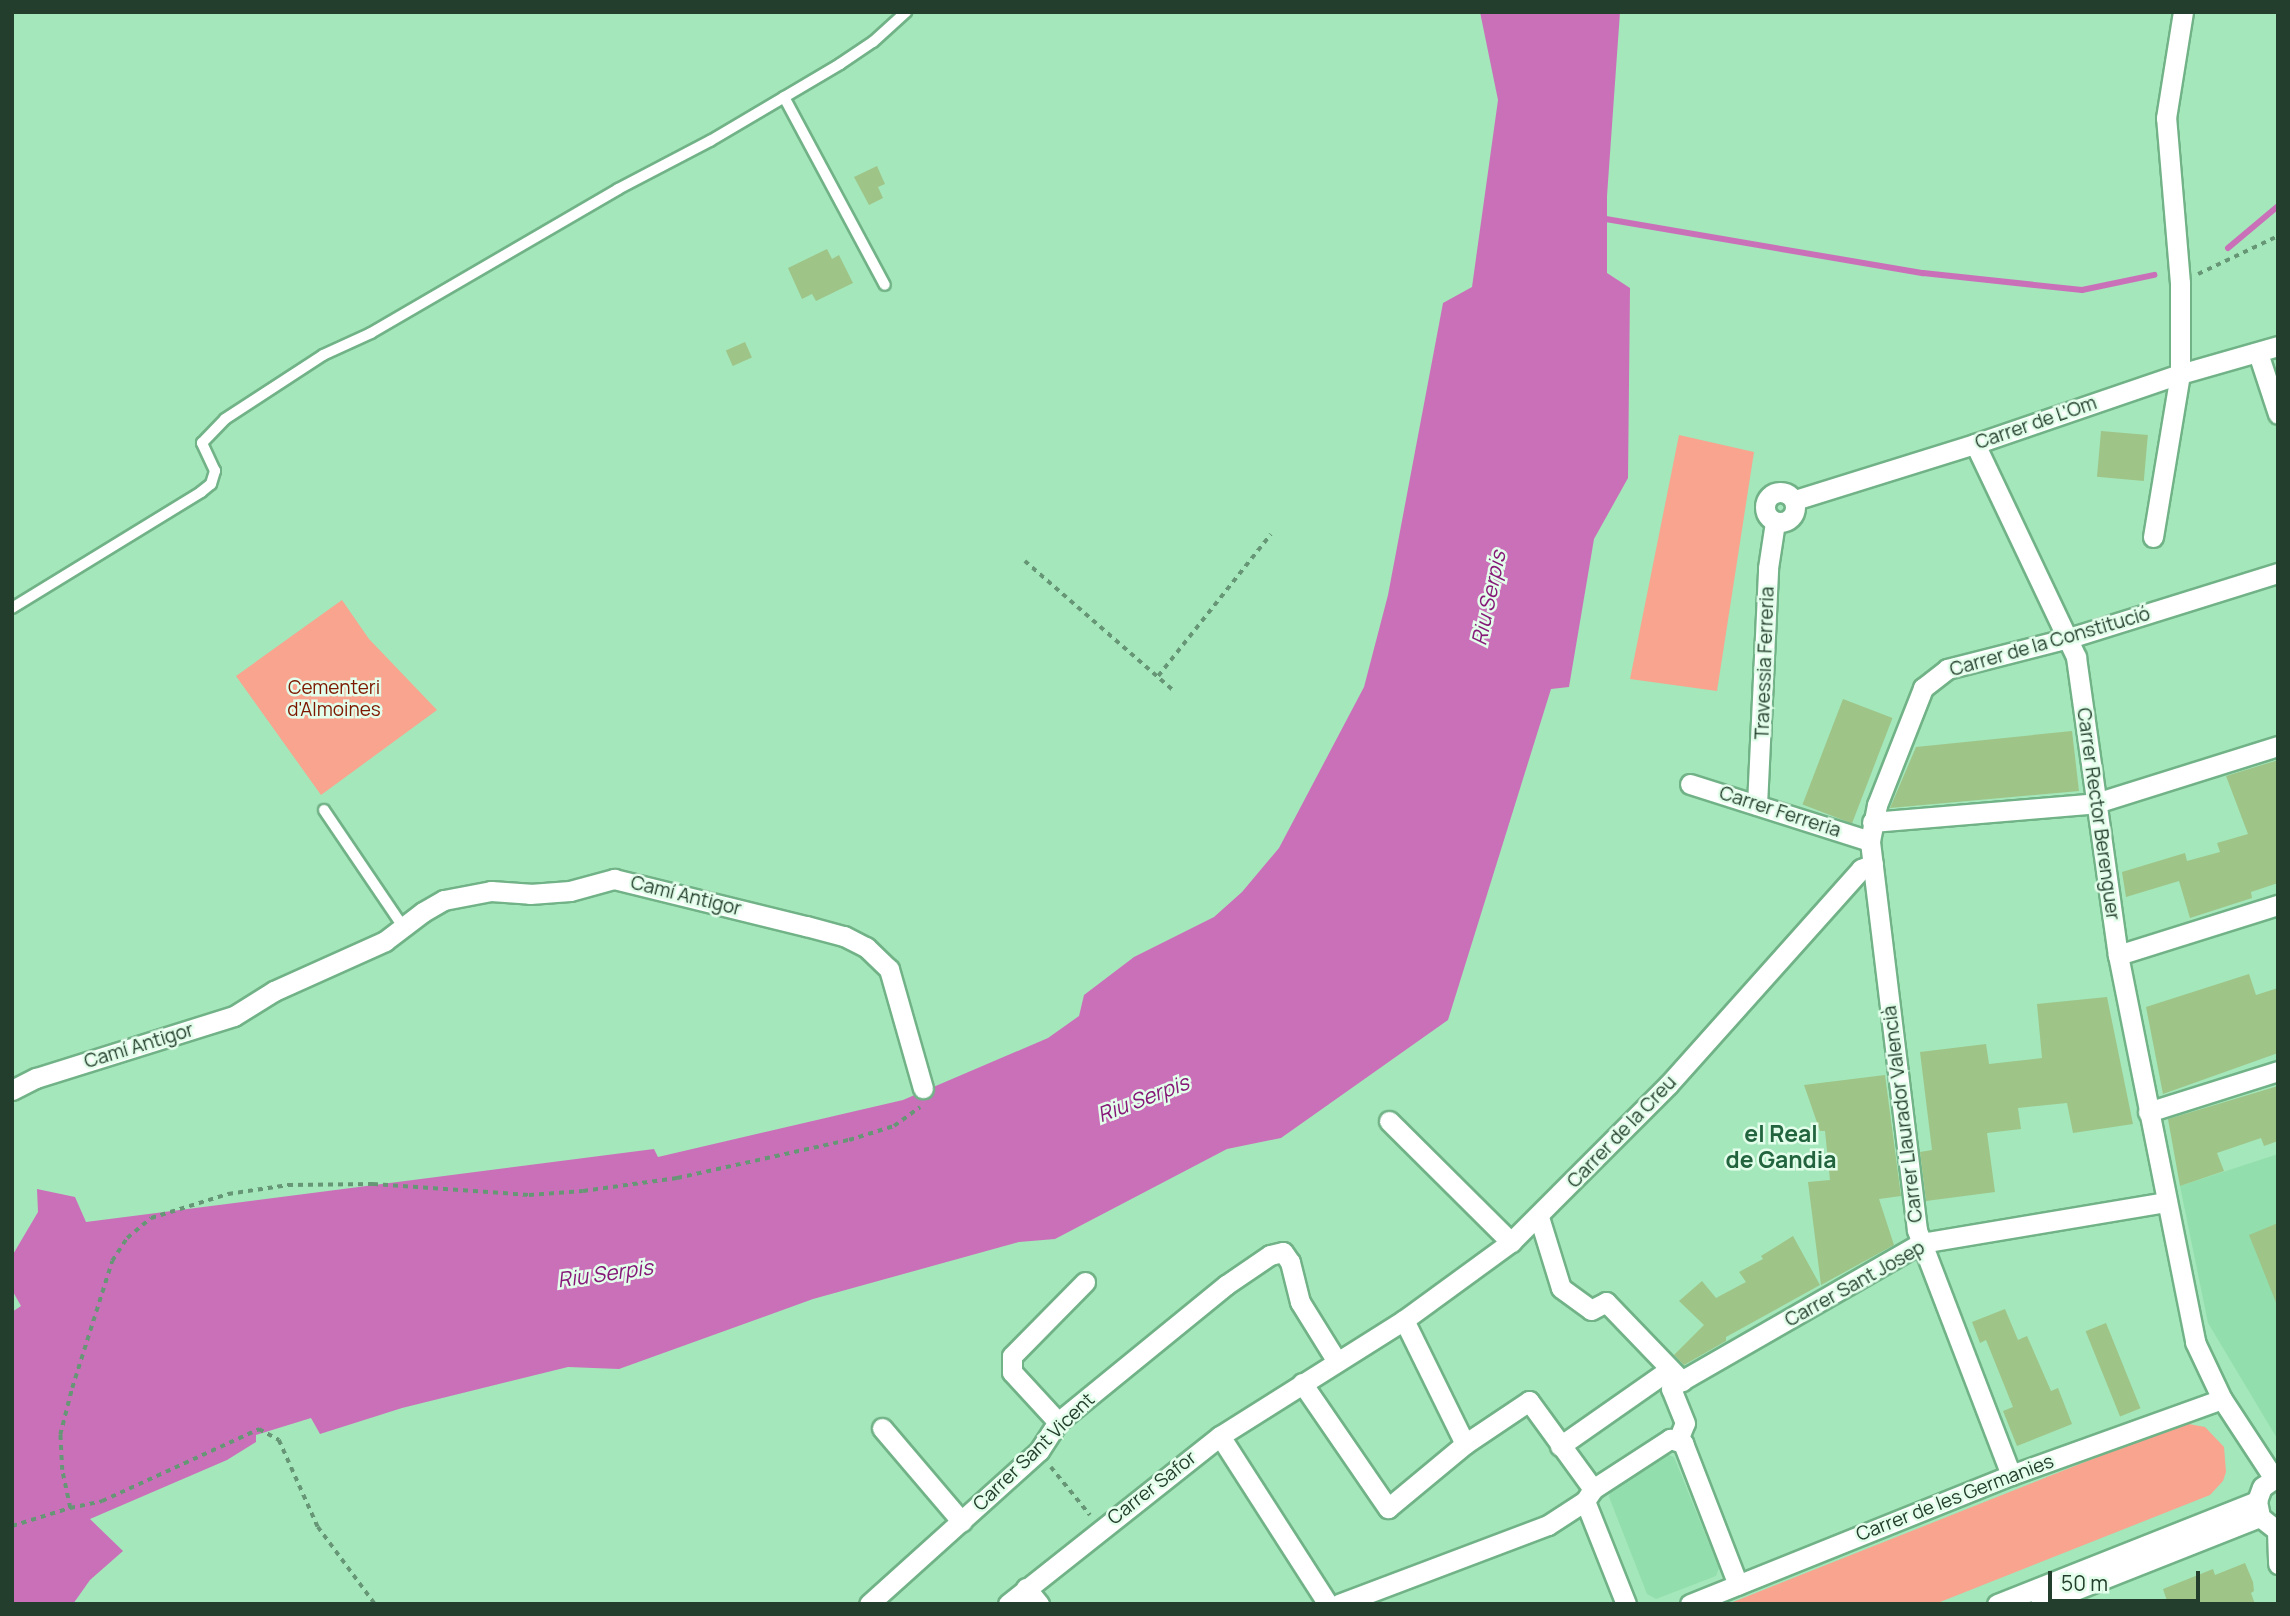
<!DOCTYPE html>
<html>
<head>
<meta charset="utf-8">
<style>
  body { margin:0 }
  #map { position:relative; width:2290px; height:1616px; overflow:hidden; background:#a4e7ba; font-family:Manrope,sans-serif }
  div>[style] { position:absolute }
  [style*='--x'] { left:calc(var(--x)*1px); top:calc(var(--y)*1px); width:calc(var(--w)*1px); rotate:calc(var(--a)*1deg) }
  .built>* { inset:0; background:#93dead }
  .green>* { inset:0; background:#f8a48f }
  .water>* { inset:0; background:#ca70b9 }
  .stream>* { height:6px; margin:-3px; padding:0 3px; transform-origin:3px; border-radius:3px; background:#ca70b9 }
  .building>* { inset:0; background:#9ec488; transform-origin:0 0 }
  .path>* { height:3.5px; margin-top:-1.75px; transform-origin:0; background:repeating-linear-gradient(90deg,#669676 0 5px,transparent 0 10px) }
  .roads { filter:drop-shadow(2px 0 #71b287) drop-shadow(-2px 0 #71b287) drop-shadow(0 2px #71b287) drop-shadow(0 -2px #71b287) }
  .lane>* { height:10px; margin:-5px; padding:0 5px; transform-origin:5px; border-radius:5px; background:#fff }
  .street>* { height:19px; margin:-9.5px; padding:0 9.5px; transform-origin:9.5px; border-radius:9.5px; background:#fff }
  .street>.ring { margin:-9.5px; padding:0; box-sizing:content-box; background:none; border:19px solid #fff; border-radius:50% }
  span { translate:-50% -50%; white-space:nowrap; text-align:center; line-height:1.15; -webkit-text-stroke:5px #e3feeb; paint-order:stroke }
  .street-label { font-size:19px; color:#233e2c }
  .park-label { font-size:19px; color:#7d1800 }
  .water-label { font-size:21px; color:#861877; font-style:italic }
  .quarter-label { font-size:23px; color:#22643e; font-weight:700 }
  .frame { position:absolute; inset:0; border:14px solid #233e2c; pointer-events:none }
  .scale { position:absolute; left:2048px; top:1571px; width:152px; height:32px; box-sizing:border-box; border:4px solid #233e2c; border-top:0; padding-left:9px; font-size:21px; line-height:24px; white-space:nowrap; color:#233e2c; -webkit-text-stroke:5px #e3feeb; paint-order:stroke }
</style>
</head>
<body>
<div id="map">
  <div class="built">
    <div style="clip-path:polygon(2278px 1154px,2278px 1440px,2208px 1323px,2180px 1186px)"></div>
    <div style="clip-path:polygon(1664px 1453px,1674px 1457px,1719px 1568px,1716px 1576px,1656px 1599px,1647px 1594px,1609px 1497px,1611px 1488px)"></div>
  </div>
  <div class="green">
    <div style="clip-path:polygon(1679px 435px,1754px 452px,1717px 691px,1630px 679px)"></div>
    <div style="clip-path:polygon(342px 600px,369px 639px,437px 710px,321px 795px,236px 676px)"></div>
    <div style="clip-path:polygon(2183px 1423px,2205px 1427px,2224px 1447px,2226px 1472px,2223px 1481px,2210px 1495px,1935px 1604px,1728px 1604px)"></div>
  </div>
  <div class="water">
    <div style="clip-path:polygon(1480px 12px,1620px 12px,1607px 196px,1607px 273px,1630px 288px,1628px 478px,1594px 539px,1569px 687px,1551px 689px,1448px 1020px,1281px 1138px,1227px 1149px,1055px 1239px,1019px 1242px,813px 1299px,619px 1369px,568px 1367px,402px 1408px,320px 1434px,311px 1418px,256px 1435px,256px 1442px,227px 1460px,90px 1519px,123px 1551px,90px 1580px,73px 1604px,12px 1604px,12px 1312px,21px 1306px,12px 1290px,12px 1256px,38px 1212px,37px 1189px,75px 1197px,86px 1222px,654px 1149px,658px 1157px,903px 1100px,1048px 1038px,1079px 1016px,1084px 995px,1134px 957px,1214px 917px,1242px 892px,1279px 848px,1364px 687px,1388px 595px,1443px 303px,1472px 287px,1498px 100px)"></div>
  </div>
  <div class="stream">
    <div style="--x:1600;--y:218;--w:328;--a:9.7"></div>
    <div style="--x:1923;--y:273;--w:160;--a:6.1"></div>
    <div style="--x:2082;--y:290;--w:74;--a:-11.8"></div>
    <div style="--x:2228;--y:248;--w:65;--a:-40"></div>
  </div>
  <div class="building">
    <div style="clip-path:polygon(877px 166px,885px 184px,878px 187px,883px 198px,869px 205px,854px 177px)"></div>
    <div style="clip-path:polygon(827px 249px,832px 259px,839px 255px,853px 283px,816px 301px,812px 294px,802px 299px,788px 268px)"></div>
    <div style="left:745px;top:342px;width:17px;height:21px;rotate:66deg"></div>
    <div style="left:2101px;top:431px;width:47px;height:46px;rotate:5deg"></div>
    <div style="left:1843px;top:699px;width:53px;height:113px;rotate:21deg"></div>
    <div style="clip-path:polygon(2072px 731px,2079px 791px,1890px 808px,1916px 747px)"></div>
    <div style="clip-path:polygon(2278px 760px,2278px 883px,2251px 892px,2252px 898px,2190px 918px,2179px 881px,2126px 897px,2122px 872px,2185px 853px,2187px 861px,2220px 852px,2217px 843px,2248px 834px,2226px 776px)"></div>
    <div style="clip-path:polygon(2249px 974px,2256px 995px,2278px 988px,2278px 1053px,2163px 1094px,2146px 1007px)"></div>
    <div style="clip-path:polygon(2107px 997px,2133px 1124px,2073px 1133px,2067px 1103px,2018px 1108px,2021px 1129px,1987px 1133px,1995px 1192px,1926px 1201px,1920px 1152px,1932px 1150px,1920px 1052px,1986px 1044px,1989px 1064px,2042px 1058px,2037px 1004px)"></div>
    <div style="clip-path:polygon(1885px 1075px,1901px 1196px,1879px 1199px,1894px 1245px,1821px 1285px,1808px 1182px,1830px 1180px,1825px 1131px,1820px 1131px,1804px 1085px)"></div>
    <div style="clip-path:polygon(2278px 1086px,2278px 1141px,2264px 1146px,2261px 1138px,2217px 1153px,2224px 1171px,2180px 1186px,2168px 1119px)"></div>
    <div style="clip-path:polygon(2278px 1223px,2278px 1305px,2277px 1305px,2249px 1235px)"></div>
    <div style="clip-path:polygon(1793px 1236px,1820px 1285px,1726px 1337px,1726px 1341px,1684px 1365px,1674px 1355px,1704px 1325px,1679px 1301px,1702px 1281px,1716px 1298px,1746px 1282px,1739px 1272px,1763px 1259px,1761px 1256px)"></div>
    <div style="clip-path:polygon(2005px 1309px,2018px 1340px,2027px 1336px,2051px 1391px,2058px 1388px,2072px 1424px,2017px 1446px,2003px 1411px,2013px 1407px,1986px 1340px,1980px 1343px,1972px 1322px)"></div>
    <div style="left:2106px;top:1323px;width:92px;height:22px;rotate:68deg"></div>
    <div style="clip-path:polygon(2245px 1563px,2253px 1582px,2254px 1591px,2251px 1593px,2255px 1604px,2168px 1604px,2163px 1589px,2213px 1569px,2215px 1575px)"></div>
  </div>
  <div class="path">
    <div style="--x:2198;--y:274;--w:89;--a:-25.4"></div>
    <div style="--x:1025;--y:561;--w:196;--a:41.1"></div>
    <div style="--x:1158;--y:676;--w:181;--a:-51.5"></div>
    <div style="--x:1051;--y:1467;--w:62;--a:50.9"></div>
    <div style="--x:70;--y:1508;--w:33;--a:-12"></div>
    <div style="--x:102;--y:1501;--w:173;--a:-24.6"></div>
    <div style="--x:259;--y:1429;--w:23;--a:29"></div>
    <div style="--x:279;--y:1440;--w:95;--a:65.9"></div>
    <div style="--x:318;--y:1527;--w:96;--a:53.5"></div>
    <div style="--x:12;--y:1526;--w:61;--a:-17.2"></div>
    <div style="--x:70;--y:1508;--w:39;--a:-102"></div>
    <div style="--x:62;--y:1470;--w:35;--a:-93"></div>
    <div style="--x:60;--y:1435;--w:49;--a:-75.7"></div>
    <div style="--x:72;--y:1388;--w:133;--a:-72.5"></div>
    <div style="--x:112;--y:1261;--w:27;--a:-57"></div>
    <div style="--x:127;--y:1238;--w:31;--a:-40"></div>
    <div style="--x:151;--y:1218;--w:81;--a:-17.3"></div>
    <div style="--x:228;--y:1194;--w:61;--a:-8.5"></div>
    <div style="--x:288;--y:1185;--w:85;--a:-0.7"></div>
    <div style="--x:373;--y:1184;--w:156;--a:4"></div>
    <div style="--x:529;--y:1195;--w:54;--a:-4.2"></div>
    <div style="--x:583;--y:1191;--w:95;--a:-7.9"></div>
    <div style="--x:677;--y:1178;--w:176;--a:-12.5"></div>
    <div style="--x:849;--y:1140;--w:47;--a:-17.3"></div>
    <div style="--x:894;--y:1126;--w:32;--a:-36"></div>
  </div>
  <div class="roads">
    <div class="lane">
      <div style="--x:784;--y:97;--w:213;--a:61.8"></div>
      <div style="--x:12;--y:608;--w:222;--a:-31.5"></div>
      <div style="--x:201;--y:492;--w:13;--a:-39"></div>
      <div style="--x:211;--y:484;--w:14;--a:-73"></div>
      <div style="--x:215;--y:471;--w:31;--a:-115"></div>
      <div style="--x:202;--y:443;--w:33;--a:-46"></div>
      <div style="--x:225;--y:419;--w:117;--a:-33.1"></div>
      <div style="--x:323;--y:355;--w:53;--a:-24.6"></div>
      <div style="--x:371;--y:333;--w:286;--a:-30.2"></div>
      <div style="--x:618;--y:189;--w:104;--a:-27.6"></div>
      <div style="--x:710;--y:141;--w:151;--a:-30.6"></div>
      <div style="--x:840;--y:64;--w:40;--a:-34"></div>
      <div style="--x:873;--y:42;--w:45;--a:-42.3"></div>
      <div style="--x:324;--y:810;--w:143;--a:55.9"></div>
    </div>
    <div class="street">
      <div style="--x:2258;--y:353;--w:64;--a:71.8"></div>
      <div style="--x:1975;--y:444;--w:236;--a:64.6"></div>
      <div style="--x:2076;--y:657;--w:301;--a:82"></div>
      <div style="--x:2118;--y:955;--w:395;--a:78.7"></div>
      <div style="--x:2195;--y:1342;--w:63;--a:64.7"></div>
      <div style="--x:2222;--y:1399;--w:93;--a:56.8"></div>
      <div class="ring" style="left:1765px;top:492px;width:11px;height:11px"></div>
      <div style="--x:1795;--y:500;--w:189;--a:-17.3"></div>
      <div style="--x:1975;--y:444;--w:217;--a:-18.9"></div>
      <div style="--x:2180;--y:374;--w:102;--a:-15.9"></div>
      <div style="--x:2153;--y:537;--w:165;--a:-80.6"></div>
      <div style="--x:2180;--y:374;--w:91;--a:-90"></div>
      <div style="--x:2180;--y:283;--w:166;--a:-94.8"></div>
      <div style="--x:2166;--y:118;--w:107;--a:-80.9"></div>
      <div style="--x:1690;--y:784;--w:189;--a:17.6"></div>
      <div style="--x:1757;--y:805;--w:237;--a:-87.3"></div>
      <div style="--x:1768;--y:568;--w:47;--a:-81.3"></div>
      <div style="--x:1872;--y:822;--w:225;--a:-4.8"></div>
      <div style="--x:2096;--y:803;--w:191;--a:-17.4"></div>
      <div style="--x:2118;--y:955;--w:168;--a:-17.4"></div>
      <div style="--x:12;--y:1090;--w:27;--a:-27"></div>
      <div style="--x:36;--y:1078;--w:207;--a:-17.4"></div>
      <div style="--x:234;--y:1016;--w:47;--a:-32"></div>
      <div style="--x:274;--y:991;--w:122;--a:-24.2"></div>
      <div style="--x:385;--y:941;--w:48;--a:-37.3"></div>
      <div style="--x:423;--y:912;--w:24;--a:-30"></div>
      <div style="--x:444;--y:900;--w:48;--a:-10.8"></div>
      <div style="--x:491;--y:891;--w:39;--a:4"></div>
      <div style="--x:530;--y:894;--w:40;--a:-4.3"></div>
      <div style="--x:570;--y:891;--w:46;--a:-15.3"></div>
      <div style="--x:614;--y:879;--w:198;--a:13.8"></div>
      <div style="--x:806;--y:926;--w:39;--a:15"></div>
      <div style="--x:844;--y:936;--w:25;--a:27"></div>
      <div style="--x:866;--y:947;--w:32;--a:44"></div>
      <div style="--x:889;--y:969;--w:124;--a:74.1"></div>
      <div style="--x:2148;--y:1112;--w:136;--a:-17.5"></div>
      <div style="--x:1389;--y:1121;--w:172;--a:44.8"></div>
      <div style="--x:1539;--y:1217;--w:74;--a:72.8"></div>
      <div style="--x:1561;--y:1288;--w:37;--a:36"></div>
      <div style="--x:1591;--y:1310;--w:17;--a:-28"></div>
      <div style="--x:1606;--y:1302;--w:110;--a:46.1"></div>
      <div style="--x:1404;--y:1320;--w:138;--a:63.8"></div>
      <div style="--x:1302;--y:1383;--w:152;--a:55.5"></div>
      <div style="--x:1388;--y:1508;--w:100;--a:-39.7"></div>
      <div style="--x:1465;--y:1444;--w:77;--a:-33.9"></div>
      <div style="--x:1529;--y:1401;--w:109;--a:54"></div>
      <div style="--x:1058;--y:1422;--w:68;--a:-132.6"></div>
      <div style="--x:1012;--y:1372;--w:16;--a:-90"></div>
      <div style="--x:1012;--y:1356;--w:104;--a:-45.4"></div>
      <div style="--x:882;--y:1428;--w:123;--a:49.6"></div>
      <div style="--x:1220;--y:1436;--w:200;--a:57.3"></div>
      <div style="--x:1678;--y:1440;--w:18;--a:-68"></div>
      <div style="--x:1685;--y:1423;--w:37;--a:-112"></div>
      <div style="--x:1671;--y:1389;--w:5;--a:-53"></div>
      <div style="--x:1674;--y:1385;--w:285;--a:-29.9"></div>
      <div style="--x:1921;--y:1243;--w:247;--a:-9.5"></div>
      <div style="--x:1560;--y:1446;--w:134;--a:-35"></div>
      <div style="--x:2011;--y:1475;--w:262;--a:-111"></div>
      <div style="--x:1917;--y:1230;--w:392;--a:-96.9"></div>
      <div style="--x:1870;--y:841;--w:37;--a:-79"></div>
      <div style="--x:1877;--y:805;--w:126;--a:-68.5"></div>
      <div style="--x:1923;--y:688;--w:31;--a:-38"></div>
      <div style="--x:1947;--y:669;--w:126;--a:-14.3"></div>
      <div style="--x:2069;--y:638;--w:219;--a:-17.3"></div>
      <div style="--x:2278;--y:1476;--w:19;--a:145"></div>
      <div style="--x:2262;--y:1487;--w:15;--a:110"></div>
      <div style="--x:2257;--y:1501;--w:16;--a:79"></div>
      <div style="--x:2260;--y:1517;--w:23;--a:38"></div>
      <div style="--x:1585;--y:1501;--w:111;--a:68.3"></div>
      <div style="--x:2277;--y:1531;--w:33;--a:88"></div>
      <div style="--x:1026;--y:1588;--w:21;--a:51"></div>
      <div style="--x:869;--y:1604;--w:229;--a:-42"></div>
      <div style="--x:1039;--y:1451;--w:35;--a:-57"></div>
      <div style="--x:1058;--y:1422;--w:217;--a:-39.2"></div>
      <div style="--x:1226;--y:1285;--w:53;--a:-34.3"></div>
      <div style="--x:1270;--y:1255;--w:13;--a:-13"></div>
      <div style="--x:1283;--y:1252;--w:12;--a:55"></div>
      <div style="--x:1290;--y:1262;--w:41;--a:76"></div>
      <div style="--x:1300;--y:1302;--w:68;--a:58.2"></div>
      <div style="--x:1008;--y:1604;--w:270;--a:-38.4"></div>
      <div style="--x:1220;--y:1436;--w:218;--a:-32.2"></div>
      <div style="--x:1404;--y:1320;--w:132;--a:-36.1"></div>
      <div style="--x:1511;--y:1242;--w:222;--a:-45"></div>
      <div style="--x:1668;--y:1085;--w:290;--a:-48.2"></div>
      <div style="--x:1861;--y:869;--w:13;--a:-23"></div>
      <div style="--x:1339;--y:1604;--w:223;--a:-20.7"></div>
      <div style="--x:1548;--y:1525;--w:44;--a:-33"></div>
      <div style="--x:1585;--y:1501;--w:14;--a:-56"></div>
      <div style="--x:1593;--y:1489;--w:92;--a:-33"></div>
      <div style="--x:1670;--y:1439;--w:14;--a:17"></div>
      <div style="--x:1683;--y:1443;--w:152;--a:68.8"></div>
      <div style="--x:1690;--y:1604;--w:346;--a:-21.9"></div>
      <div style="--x:2011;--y:1475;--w:224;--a:-19.8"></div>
      <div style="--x:1997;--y:1604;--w:280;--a:-21.6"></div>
      <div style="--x:2040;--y:1604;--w:237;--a:-21.6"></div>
    </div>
  </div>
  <div class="street-label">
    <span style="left:2036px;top:423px;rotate:-19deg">Carrer de L'Om</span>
    <span style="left:2050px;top:642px;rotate:-16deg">Carrer de la Constitució</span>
    <span style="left:1765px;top:663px;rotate:-88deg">Travessia Ferreria</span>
    <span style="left:1780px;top:812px;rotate:18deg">Carrer Ferreria</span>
    <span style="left:2098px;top:814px;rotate:82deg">Carrer Rector Berenguer</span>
    <span style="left:686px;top:896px;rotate:14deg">Camí Antigor</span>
    <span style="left:139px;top:1046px;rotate:-17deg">Camí Antigor</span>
    <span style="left:1903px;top:1114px;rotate:-97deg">Carrer Llaurador Valencià</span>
    <span style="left:1622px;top:1132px;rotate:-46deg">Carrer de la Creu</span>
    <span style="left:1855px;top:1284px;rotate:-29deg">Carrer Sant Josep</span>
    <span style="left:1034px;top:1452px;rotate:-44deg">Carrer Sant Vicent</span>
    <span style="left:1152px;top:1488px;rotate:-38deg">Carrer Safor</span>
    <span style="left:1955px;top:1498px;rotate:-21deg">Carrer de les Germanies</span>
  </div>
  <div class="park-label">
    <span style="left:334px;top:699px">Cementeri<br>d'Almoines</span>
  </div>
  <div class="water-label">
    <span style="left:1488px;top:598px;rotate:-78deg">Riu Serpis</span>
    <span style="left:1143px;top:1098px;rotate:-21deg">Riu Serpis</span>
    <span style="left:605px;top:1273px;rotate:-8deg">Riu Serpis</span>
  </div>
  <div class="quarter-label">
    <span style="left:1781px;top:1146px">el Real<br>de Gandia</span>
  </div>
  <div class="frame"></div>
  <div class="scale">50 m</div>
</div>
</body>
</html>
